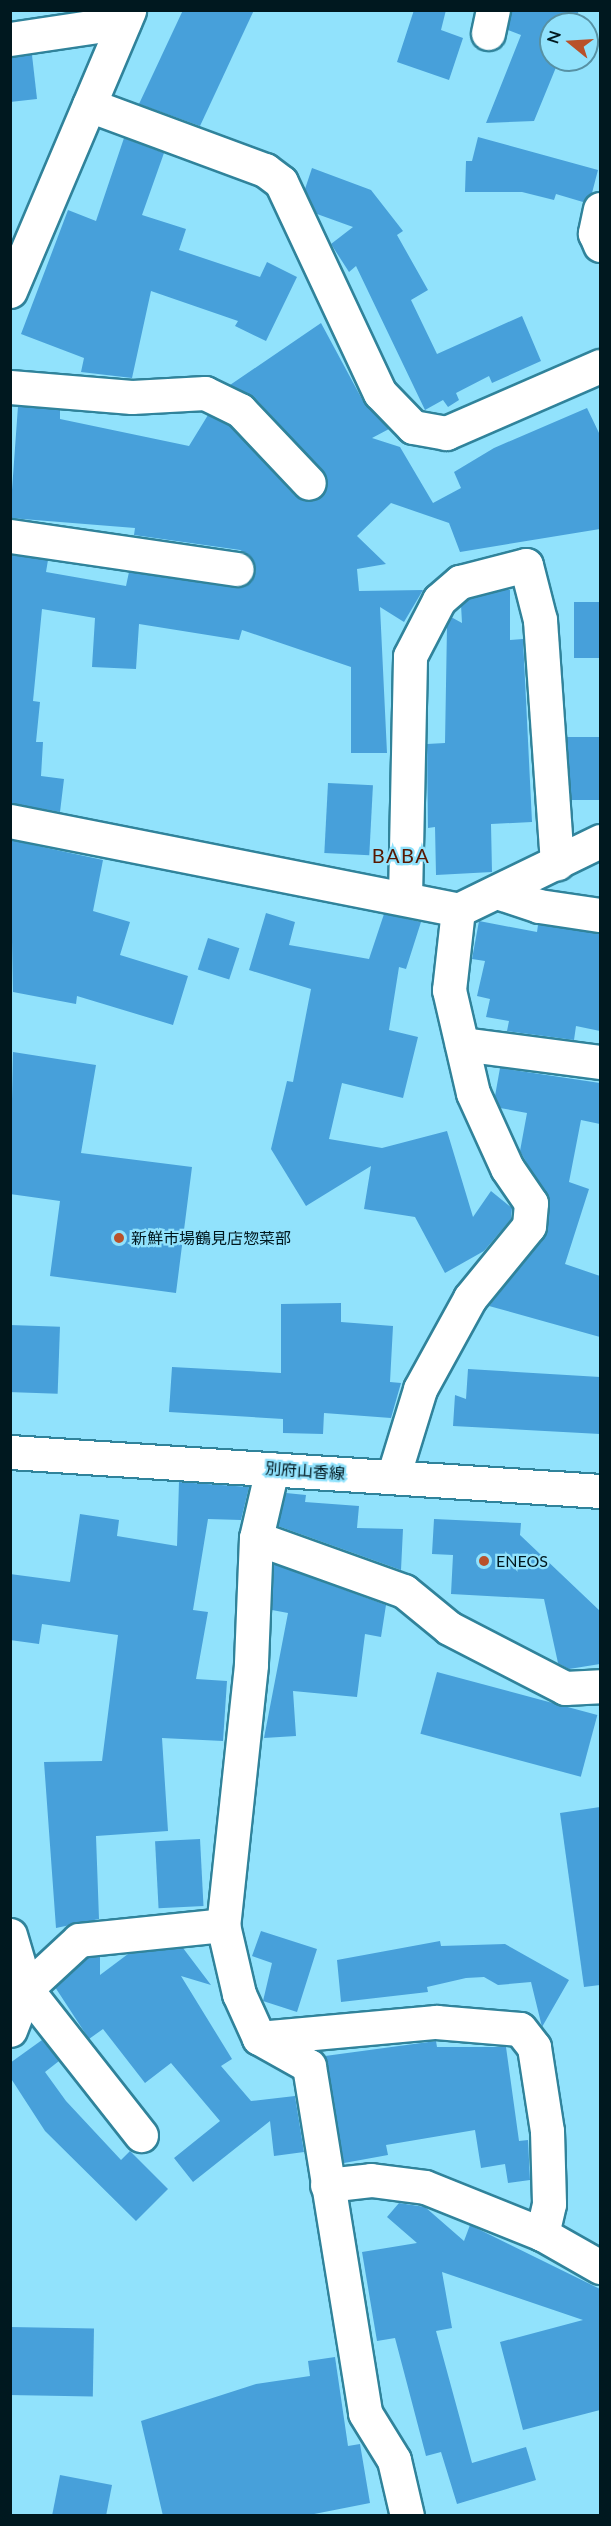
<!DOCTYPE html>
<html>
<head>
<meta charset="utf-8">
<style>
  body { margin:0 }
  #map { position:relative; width:611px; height:2526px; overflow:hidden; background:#91e2fc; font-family:Lato,"Noto Sans JP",sans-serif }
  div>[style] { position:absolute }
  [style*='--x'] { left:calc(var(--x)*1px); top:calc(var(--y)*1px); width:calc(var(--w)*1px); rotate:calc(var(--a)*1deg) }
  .building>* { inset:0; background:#47a0da; transform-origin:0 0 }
  .roads { filter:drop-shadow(2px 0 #30839b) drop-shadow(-2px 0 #30839b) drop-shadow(0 2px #30839b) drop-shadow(0 -2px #30839b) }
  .street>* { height:33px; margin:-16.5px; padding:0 16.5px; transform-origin:16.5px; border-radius:16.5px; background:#fff }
  .secondary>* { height:33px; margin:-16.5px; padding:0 16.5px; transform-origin:16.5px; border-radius:16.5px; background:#fff }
  .dots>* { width:16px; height:16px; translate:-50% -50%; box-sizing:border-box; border:3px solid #91e2fc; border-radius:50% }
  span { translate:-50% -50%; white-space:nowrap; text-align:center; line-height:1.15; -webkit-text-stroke:4.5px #91e2fc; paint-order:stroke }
  .poi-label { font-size:16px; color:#00181f }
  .left { translate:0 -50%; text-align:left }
  .street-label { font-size:16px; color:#00181f }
  .quarter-label { font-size:20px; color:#581800; letter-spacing:1.5px }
  .frame { position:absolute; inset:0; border:12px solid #00181f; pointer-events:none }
  .north { position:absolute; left:539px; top:12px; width:60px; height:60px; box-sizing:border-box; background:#91e2fc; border:2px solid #5791a4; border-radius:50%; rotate:288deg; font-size:16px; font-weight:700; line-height:24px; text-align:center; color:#00181f }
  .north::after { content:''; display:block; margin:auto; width:21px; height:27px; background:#b9512a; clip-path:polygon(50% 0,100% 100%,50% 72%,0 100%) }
</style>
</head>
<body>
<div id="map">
  <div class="building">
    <div style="clip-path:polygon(183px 10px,254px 10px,200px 126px,139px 104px)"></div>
    <div style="clip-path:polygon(414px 10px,446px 10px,441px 30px,463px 38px,449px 80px,397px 62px)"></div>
    <div style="clip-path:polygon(511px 10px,579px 10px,574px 24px,551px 24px,551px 60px,559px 60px,534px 121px,486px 123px,521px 35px,508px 30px)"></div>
    <div style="clip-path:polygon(32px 55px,37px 99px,10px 102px,10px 57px)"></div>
    <div style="clip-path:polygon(478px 137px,598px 170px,592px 193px,583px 202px,556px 194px,554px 200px,522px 192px,465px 192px,466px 161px,472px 161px)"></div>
    <div style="clip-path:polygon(124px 138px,164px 153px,142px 215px,186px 229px,179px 250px,260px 277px,267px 262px,297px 277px,266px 341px,235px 326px,238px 321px,151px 291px,132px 378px,81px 372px,84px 358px,21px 334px,68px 210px,96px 221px)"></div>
    <div style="clip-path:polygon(312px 168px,371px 190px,403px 231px,397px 235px,428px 290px,411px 300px,437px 354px,522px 316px,541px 361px,492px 383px,489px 376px,456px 393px,459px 400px,448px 407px,443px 400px,425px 410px,356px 266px,349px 272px,331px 244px,353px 227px,317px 214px,305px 189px)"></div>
    <div style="clip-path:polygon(321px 323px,363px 401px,389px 429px,372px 438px,400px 447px,433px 503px,461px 488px,454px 472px,494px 448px,587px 408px,600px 435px,600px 529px,460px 552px,449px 523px,391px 503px,357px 536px,386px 564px,357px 569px,359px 591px,423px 590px,404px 622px,380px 607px,387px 753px,351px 753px,351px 667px,242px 630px,239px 640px,139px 624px,136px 669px,92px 667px,95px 618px,42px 609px,33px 701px,40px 702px,36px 742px,43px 742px,41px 776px,64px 779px,60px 812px,10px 803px,10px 555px,48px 560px,46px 572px,126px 586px,129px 572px,235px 588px,251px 581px,256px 571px,249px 555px,240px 550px,134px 535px,135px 528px,10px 518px,18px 406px,60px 410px,60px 419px,189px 446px,208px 415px,229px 425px,295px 496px,314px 501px,327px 489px,323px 471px,254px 397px,230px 385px)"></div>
    <div style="clip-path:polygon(504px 590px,510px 590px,510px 640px,523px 639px,532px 822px,491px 824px,492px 872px,436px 875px,435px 827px,428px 828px,427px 744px,445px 743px,447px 626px,451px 617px,462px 623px,461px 605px,469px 599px)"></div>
    <div style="left:574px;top:602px;width:26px;height:56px"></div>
    <div style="left:567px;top:737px;width:33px;height:63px"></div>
    <div style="left:328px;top:783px;width:45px;height:70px;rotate:3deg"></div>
    <div style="clip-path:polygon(10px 840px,103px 860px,93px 911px,130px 922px,120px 955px,188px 976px,173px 1025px,77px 996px,76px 1004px,13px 992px)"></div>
    <div style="clip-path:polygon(266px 913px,295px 922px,289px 945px,369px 959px,384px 914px,421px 922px,406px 969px,399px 967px,389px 1030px,418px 1037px,403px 1098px,342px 1083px,329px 1139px,382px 1148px,447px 1131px,473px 1217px,491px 1191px,512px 1208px,511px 1219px,484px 1251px,445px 1273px,415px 1217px,364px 1209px,371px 1166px,306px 1206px,271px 1149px,287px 1081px,293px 1082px,311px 989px,249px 970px)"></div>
    <div style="clip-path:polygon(479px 921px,537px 932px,538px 925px,600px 933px,600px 1031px,576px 1026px,574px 1040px,507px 1031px,509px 1021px,486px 1017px,490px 999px,477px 996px,485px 961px,472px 959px)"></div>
    <div style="left:208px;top:938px;width:33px;height:33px;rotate:18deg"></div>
    <div style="clip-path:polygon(13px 1052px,96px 1065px,81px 1153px,192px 1167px,176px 1293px,50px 1276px,60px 1201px,10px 1194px)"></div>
    <div style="clip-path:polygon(500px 1068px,600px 1083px,600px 1124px,581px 1120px,569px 1182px,589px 1189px,565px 1264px,600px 1276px,600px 1337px,489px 1306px,544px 1238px,550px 1205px,520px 1151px,527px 1113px,500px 1108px,495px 1096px)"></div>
    <div style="clip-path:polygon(341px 1303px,341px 1322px,393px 1326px,390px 1382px,401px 1383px,391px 1418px,324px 1413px,323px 1434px,283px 1433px,283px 1419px,169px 1412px,172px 1367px,281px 1373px,281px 1304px)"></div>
    <div style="left:10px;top:1325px;width:50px;height:67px;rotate:2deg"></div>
    <div style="clip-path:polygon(468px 1369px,600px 1377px,600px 1434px,453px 1426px,455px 1395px,466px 1399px)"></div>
    <div style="clip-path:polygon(179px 1482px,249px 1487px,241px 1520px,208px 1519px,193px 1610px,208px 1612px,196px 1679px,227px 1681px,223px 1741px,162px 1738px,168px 1831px,96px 1836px,99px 1919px,56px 1928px,44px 1762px,102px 1761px,118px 1635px,42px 1624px,39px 1644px,10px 1640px,10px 1574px,70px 1582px,80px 1514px,119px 1520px,117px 1536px,177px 1546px)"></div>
    <div style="clip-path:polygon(286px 1493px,306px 1495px,305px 1502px,359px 1506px,357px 1528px,403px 1529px,401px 1570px,278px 1526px)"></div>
    <div style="clip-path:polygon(434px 1519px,521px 1523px,520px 1535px,600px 1611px,600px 1664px,569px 1669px,558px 1663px,544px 1599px,451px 1594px,453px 1555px,432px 1554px)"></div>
    <div style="clip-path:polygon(274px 1564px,386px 1605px,381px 1637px,365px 1634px,357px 1697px,293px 1691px,296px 1736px,264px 1738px,288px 1613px,272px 1610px)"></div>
    <div style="left:437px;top:1672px;width:166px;height:64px;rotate:15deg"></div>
    <div style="clip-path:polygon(600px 1807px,600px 1985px,584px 1987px,560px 1813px)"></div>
    <div style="left:200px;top:1839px;width:67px;height:45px;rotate:87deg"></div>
    <div style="clip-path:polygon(261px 1931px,317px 1949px,297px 2012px,263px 2001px,272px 1963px,252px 1956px)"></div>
    <div style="clip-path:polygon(440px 1941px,441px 1946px,505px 1944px,569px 1980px,542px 2027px,531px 1982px,498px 1985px,484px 1977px,466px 1978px,427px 1987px,428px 1992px,341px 2002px,337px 1960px)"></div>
    <div style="clip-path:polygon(183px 1948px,211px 1985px,181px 1976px,232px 2059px,221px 2066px,251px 2101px,295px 2096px,304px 2152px,274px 2156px,270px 2121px,193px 2182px,174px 2158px,220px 2121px,171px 2063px,145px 2083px,103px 2029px,89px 2039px,55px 1987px,87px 1958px,100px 1957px,100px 1975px,128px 1954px)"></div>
    <div style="clip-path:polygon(42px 2040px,59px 2061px,45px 2072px,66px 2101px,121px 2160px,130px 2151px,168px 2189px,136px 2221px,45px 2131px,10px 2077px,10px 2063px)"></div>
    <div style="clip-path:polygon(436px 2041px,437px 2047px,506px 2047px,519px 2141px,528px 2140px,530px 2180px,508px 2183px,505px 2164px,481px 2168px,475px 2130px,386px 2145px,388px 2155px,344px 2163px,325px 2056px)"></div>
    <div style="clip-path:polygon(399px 2203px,425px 2207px,464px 2241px,470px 2225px,600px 2289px,600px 2410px,523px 2430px,500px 2342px,583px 2320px,442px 2272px,452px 2328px,436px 2331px,472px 2463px,526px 2447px,536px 2480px,457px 2504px,441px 2452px,426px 2456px,395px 2338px,377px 2341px,362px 2252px,417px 2243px,387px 2217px)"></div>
    <div style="left:10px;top:2327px;width:84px;height:68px;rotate:1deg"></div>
    <div style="clip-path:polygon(335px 2357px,348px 2446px,360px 2444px,370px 2503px,304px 2516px,163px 2516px,141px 2421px,256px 2384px,310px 2376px,308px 2361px)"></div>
    <div style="clip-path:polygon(60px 2475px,112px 2485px,106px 2516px,52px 2516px)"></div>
  </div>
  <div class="roads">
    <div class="street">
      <div style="--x:488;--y:33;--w:24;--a:-78"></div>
      <div style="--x:10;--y:39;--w:115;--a:-8.5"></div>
      <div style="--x:89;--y:105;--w:188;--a:20.3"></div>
      <div style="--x:265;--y:170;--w:20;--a:37"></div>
      <div style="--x:281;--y:182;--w:233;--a:64.9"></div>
      <div style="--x:380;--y:393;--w:47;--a:45.9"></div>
      <div style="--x:413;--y:427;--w:34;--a:10"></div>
      <div style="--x:446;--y:433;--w:168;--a:-23.5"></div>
      <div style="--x:600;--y:209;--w:25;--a:102"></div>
      <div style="--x:595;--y:233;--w:13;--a:67"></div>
      <div style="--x:10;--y:291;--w:305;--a:-67"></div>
      <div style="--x:10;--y:387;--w:122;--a:4.7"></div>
      <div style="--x:132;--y:397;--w:73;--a:-3.1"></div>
      <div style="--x:205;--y:393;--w:39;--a:26"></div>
      <div style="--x:240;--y:410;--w:100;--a:46.6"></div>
      <div style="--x:10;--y:536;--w:229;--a:8.3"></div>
      <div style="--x:10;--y:821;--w:457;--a:11.2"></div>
      <div style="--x:458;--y:910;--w:158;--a:-25.9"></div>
      <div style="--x:497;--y:892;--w:44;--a:18.4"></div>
      <div style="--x:539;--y:906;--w:62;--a:8.4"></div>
      <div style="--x:405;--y:897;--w:241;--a:-88.8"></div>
      <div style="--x:410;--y:656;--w:63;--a:-62.6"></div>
      <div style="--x:439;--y:600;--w:28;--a:-41"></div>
      <div style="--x:460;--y:582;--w:68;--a:-14.4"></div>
      <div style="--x:526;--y:565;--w:57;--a:75.7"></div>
      <div style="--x:540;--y:620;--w:244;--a:86"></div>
      <div style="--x:462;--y:1044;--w:139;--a:7.4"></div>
      <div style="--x:272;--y:1469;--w:71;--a:103.1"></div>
      <div style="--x:256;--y:1538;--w:127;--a:92.3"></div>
      <div style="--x:251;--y:1665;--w:262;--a:96.1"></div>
      <div style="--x:223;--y:1925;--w:71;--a:76.9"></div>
      <div style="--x:239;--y:1994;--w:48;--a:65.6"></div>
      <div style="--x:259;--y:2038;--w:57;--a:29.2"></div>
      <div style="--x:309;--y:2066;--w:351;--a:80.8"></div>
      <div style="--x:365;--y:2413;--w:55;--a:58.3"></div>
      <div style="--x:394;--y:2460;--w:57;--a:76.9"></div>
      <div style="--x:393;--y:1477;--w:92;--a:-72.9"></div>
      <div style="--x:420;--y:1389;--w:104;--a:-61.2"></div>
      <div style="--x:470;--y:1298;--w:93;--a:-50.7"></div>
      <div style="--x:529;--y:1226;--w:23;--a:-85"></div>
      <div style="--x:531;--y:1203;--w:42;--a:-124.4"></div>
      <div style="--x:507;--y:1168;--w:82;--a:-114.4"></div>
      <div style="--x:473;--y:1093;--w:106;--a:-103.1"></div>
      <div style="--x:449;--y:990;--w:81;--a:-83.6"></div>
      <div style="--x:256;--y:1538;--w:157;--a:19.7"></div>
      <div style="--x:404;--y:1591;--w:58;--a:39.4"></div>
      <div style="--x:449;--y:1628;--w:131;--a:27.3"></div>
      <div style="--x:565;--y:1688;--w:35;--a:-3"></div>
      <div style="--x:10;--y:1935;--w:56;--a:73.5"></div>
      <div style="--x:26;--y:1989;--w:186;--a:51.8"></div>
      <div style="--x:10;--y:2030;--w:44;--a:-68.7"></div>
      <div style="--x:26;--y:1989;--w:72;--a:-42.8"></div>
      <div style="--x:79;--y:1940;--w:145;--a:-5.9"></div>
      <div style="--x:259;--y:2038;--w:178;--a:-5.2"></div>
      <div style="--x:436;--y:2022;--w:84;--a:4.8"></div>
      <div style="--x:520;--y:2029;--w:23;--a:52"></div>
      <div style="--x:534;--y:2047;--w:85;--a:81.2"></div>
      <div style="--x:547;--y:2131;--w:73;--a:88.4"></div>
      <div style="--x:549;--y:2204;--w:31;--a:103"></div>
      <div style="--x:327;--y:2185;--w:44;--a:-6.5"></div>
      <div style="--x:371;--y:2180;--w:54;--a:7.4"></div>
      <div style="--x:425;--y:2187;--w:126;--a:21.9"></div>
      <div style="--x:542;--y:2234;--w:67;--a:29.6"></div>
    </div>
    <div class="secondary">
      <div style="--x:10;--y:1452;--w:591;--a:3.78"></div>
    </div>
  </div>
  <div class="dots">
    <div style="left:119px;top:1238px;background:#b9512a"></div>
    <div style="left:484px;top:1561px;background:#b9512a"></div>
  </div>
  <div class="poi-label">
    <span class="left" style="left:131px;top:1238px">新鮮市場鶴見店惣菜部</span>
    <span class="left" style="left:496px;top:1561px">ENEOS</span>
  </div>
  <div class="street-label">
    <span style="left:305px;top:1471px;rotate:4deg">別府山香線</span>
  </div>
  <div class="quarter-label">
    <span style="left:401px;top:855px">BABA</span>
  </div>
  <div class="frame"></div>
  <div class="north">N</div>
</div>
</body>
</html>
